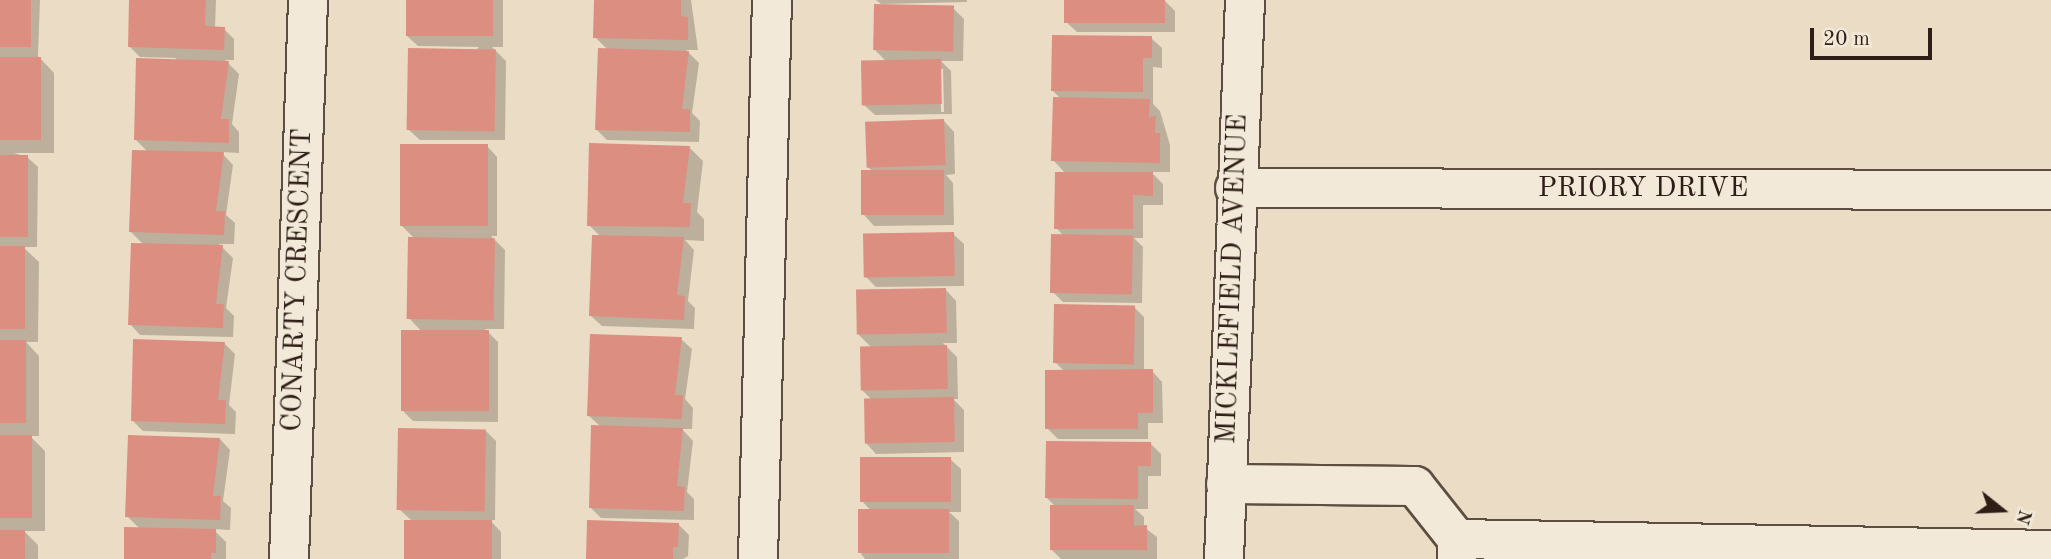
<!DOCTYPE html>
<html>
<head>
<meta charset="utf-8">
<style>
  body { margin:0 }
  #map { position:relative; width:2051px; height:559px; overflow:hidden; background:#ebddc5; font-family:"Old Standard TT",serif }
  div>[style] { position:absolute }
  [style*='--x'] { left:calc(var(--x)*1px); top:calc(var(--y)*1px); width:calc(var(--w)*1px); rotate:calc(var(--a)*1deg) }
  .shadow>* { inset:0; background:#0003 }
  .building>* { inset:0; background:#dc8e80; transform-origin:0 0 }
  .roads { filter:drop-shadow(2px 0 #5e4e42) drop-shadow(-2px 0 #5e4e42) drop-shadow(0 2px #5e4e42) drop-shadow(0 -2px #5e4e42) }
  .minor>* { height:38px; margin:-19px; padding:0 19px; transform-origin:19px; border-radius:19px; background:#f2e9d9 }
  span { translate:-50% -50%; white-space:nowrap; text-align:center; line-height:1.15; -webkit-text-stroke:7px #f2e9d9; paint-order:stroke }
  .street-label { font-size:28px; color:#2f1e17 }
  .north { position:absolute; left:1967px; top:475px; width:70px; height:70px; -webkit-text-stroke:5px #f2e9d9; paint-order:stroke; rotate:108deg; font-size:19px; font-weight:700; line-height:28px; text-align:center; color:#2f1e17 }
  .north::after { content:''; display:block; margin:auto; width:24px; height:32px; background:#2f1e17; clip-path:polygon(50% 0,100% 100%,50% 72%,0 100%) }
  .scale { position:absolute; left:1810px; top:28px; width:122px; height:32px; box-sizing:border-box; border:4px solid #2f1e17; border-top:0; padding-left:9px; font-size:21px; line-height:24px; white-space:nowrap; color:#2f1e17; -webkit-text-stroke:5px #f2e9d9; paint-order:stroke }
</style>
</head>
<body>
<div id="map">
  <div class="shadow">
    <div style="clip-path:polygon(0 0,40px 0,38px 56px,54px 73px,54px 153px,14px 153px,27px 157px,38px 167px,37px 247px,23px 247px,39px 262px,38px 342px,26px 342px,39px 356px,39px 436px,30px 436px,45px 451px,45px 531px,24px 531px,38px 545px,38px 559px,0 559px)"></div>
    <div style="clip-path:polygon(131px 0,216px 0,215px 29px,224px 29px,234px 39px,234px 60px,225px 60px,239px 74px,232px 124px,239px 132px,239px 153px,221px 152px,233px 165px,226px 215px,235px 223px,234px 244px,219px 244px,233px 258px,226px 308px,234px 316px,233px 337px,140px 335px,130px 324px,144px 245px,130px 231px,148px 152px,136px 140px,176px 58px,140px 57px,129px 46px)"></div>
    <div style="clip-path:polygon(407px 0,503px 0,503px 47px,492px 47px,506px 61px,505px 140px,420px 140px,409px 130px,479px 47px,418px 46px,407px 36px)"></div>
    <div style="clip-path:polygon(596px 0,691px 0,698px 50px,686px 50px,699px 63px,692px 113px,700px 121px,699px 142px,607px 140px,596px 129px,608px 50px,595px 37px)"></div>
    <div style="clip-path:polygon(876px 0,967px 0,967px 2px,881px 4px)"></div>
    <div style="clip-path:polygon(1066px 0,1164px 0,1175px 11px,1175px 32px,1077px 32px,1066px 22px)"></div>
    <div style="clip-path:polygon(evenodd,953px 8px,964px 19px,963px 61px,941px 61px,951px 71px,952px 114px,875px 115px,864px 105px,886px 61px,874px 49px,953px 8px,940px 69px,943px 69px,944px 112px,941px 112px,940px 69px)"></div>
    <div style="clip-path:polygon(1151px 38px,1162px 48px,1162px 68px,1153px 67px,1153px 104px,1160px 111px,1170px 145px,1170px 172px,1151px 172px,1163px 184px,1163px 205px,1143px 205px,1143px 238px,1134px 238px,1143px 247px,1142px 303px,1063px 302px,1053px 292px,1064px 236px,1056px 228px,1066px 174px,1053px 160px,1061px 99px,1053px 91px)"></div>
    <div style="clip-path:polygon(944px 121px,954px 132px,955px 174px,946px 175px,953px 183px,954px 225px,874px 226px,864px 215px,874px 173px,867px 166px)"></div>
    <div style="clip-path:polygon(487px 146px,497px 157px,497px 236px,491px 236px,505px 250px,504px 329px,485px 329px,498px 342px,498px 422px,413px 421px,403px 411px,422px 332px,409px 318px,415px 239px,401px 225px)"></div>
    <div style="clip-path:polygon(689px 147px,703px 161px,697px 212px,704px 219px,704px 241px,685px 240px,694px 250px,688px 301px,695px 308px,694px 329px,602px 326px,591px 316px,601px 237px,589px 225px)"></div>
    <div style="clip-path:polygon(953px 234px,964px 244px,964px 286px,876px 287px,866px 277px)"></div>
    <div style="clip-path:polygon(946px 290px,956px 301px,957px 343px,943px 343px,957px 357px,958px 399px,953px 399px,964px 410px,964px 452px,876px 454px,866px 443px,873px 401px,862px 390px,872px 348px,858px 334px)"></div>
    <div style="clip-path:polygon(1134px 307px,1144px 317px,1144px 371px,1152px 371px,1162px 382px,1163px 423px,1148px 423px,1148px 439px,1058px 439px,1047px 428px,1064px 371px,1055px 362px)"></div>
    <div style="clip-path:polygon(681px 339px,692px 349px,685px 399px,693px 408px,692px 429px,682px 429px,693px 441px,687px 492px,694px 499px,694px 520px,601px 518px,590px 507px,601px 427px,589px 416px)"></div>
    <div style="clip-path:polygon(225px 344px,235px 354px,229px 405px,236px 412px,235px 434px,143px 431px,132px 420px)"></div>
    <div style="clip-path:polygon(485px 430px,496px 441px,495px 520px,490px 520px,501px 532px,501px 559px,405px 559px,412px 521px,399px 509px)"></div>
    <div style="clip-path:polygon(220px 439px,230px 450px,223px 501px,231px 508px,230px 530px,213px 529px,226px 542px,226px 559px,125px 559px,140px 529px,127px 516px)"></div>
    <div style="clip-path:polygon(1150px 443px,1161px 454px,1161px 476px,1148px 476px,1148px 509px,1135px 509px,1144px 517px,1144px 527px,1157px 537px,1157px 559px,1061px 559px,1052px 550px,1056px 507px,1047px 498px)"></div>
    <div style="clip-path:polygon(950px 459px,961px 469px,961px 512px,949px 512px,959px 521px,959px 559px,865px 559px,861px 554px,872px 512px,863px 502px)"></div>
    <div style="clip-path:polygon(679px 525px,689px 535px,688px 556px,683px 559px,587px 559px)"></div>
  </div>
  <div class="building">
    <div style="left:0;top:0;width:31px;height:47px"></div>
    <div style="clip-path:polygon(129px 0,206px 0,205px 26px,225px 27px,224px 50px,128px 47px)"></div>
    <div style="left:406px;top:0;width:87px;height:36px"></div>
    <div style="clip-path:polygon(594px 0,681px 0,681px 16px,688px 17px,688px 40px,593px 38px)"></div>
    <div style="left:1064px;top:0;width:101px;height:23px"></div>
    <div style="left:874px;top:4px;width:80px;height:46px;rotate:1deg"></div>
    <div style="clip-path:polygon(1052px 35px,1152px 36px,1152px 58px,1143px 58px,1143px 92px,1051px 91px)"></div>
    <div style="left:408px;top:48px;width:88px;height:82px;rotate:1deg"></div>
    <div style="clip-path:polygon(598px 48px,689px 51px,682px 109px,690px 109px,690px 132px,595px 130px)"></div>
    <div style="left:0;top:57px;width:41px;height:83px"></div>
    <div style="clip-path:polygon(136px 58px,229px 61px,221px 119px,229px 119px,229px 143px,134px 140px)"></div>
    <div style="left:941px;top:59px;width:45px;height:80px;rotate:89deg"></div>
    <div style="clip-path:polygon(1053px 97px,1150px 99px,1149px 118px,1156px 115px,1155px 133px,1160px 133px,1160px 163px,1051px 161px)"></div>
    <div style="left:944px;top:119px;width:46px;height:79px;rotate:88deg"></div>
    <div style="clip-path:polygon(589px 143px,690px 146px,683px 203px,691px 203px,690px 227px,587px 226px)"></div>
    <div style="left:400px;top:144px;width:88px;height:82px"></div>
    <div style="clip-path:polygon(132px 150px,224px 152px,216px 211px,225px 211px,224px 235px,129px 232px)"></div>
    <div style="left:0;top:155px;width:28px;height:82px"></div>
    <div style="left:944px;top:170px;width:45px;height:83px;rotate:90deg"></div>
    <div style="clip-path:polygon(1055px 172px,1153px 172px,1153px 196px,1133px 195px,1133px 229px,1054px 229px)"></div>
    <div style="left:954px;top:232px;width:44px;height:91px;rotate:89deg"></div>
    <div style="left:1051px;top:234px;width:82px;height:59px;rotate:1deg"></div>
    <div style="clip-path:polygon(592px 235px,684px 237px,677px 295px,685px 296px,684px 320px,589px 316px)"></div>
    <div style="left:408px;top:237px;width:87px;height:82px;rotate:1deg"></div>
    <div style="clip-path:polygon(131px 243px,223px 245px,216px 304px,224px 304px,223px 328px,128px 325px)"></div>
    <div style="left:0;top:246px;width:25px;height:83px"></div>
    <div style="left:946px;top:288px;width:45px;height:90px;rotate:89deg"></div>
    <div style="left:1054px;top:304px;width:81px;height:59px;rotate:1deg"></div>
    <div style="left:401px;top:330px;width:88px;height:81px"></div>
    <div style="clip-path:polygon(590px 334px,682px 337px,675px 395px,683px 395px,682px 419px,587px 416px)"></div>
    <div style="clip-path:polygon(133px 339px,225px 342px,218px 400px,226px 400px,225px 424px,131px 421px)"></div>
    <div style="left:0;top:340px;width:26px;height:83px"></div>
    <div style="left:947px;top:345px;width:44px;height:87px;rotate:89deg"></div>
    <div style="clip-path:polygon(1153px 369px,1153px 413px,1138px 413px,1138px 429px,1045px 429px,1045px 370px)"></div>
    <div style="left:954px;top:397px;width:45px;height:90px;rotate:89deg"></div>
    <div style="clip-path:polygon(591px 425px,683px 428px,677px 486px,685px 487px,684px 511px,589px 508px)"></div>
    <div style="left:398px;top:428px;width:88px;height:82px;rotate:1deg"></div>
    <div style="left:0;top:435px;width:32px;height:83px"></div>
    <div style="clip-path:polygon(128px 435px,220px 438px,213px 496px,221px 496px,220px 520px,125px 517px)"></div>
    <div style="clip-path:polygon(1046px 441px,1151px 442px,1151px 466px,1138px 466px,1138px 499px,1045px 498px)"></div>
    <div style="left:951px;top:457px;width:45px;height:91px;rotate:90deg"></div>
    <div style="clip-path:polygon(1050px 505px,1134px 505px,1134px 526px,1147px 525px,1147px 550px,1050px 550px)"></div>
    <div style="left:949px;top:509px;width:44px;height:91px;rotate:90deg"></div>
    <div style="left:404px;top:520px;width:88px;height:39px"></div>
    <div style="clip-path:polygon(587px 520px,679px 523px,678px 547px,673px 547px,673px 559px,586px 559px)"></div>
    <div style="clip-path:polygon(124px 527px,216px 529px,216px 553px,211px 553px,211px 559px,124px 559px)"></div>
    <div style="left:0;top:530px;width:25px;height:29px"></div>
  </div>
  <div class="roads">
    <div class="minor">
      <div style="--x:1235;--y:188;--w:816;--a:0.14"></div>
      <div style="--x:1226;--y:484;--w:189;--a:0.6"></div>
      <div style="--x:1415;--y:486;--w:68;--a:51.6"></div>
      <div style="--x:1457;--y:539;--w:20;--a:90"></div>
      <div style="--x:1457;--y:539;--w:594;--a:1.06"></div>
      <div style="--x:289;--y:559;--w:559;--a:-88.05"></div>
      <div style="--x:758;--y:559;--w:559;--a:-88.57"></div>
      <div style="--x:1224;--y:559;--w:559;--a:-87.85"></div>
    </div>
  </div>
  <div class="street-label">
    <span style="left:1643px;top:189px">PRIORY DRIVE</span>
    <span style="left:1233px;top:279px;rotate:-88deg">MICKLEFIELD AVENUE</span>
    <span style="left:298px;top:280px;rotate:-88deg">CONARTY CRESCENT</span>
  </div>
  <div class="north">N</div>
  <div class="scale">20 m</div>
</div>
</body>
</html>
